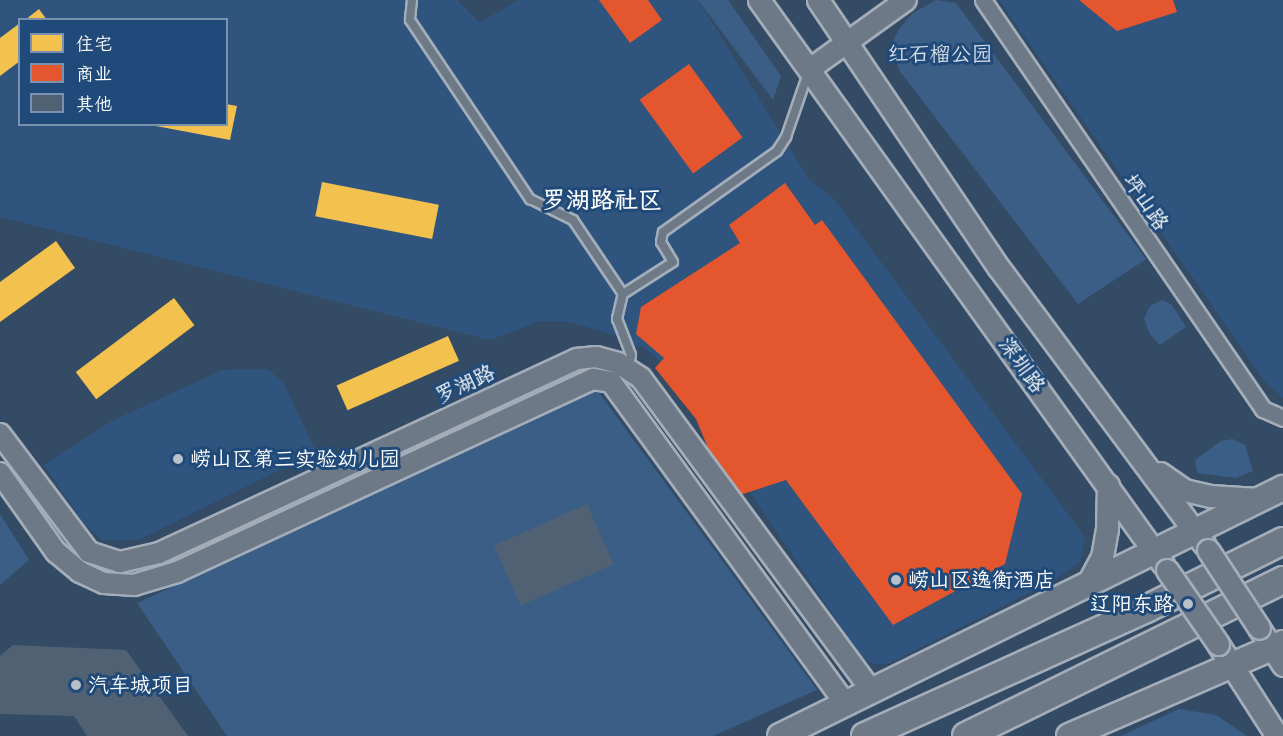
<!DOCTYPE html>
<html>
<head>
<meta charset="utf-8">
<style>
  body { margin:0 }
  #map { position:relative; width:1283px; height:736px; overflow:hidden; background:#344b65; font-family:"Shantell Sans","LXGW WenKai TC",sans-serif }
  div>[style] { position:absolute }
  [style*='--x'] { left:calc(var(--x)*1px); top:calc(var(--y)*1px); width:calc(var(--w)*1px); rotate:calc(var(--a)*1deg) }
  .built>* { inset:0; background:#2f557f }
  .green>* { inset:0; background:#3b5e86 }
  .homes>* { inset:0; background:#f2c14e; transform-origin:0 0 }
  .shops>* { inset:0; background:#e4572e; transform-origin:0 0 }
  .building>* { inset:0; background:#506174; transform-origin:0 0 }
  .roads { filter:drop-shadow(2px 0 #a4aeba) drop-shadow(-2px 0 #a4aeba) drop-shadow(0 2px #a4aeba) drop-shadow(0 -2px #a4aeba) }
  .service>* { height:8px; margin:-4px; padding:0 4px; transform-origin:4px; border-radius:4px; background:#6d7986 }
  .minor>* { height:15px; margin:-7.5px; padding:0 7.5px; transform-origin:7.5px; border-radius:7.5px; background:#6d7986 }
  .tertiary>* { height:20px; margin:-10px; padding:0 10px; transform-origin:10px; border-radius:10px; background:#6d7986 }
  .secondary>* { height:21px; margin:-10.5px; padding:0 10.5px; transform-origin:10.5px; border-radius:10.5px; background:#6d7986 }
  .primary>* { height:24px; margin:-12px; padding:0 12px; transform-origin:12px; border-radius:12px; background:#6d7986 }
  .trunk>* { height:26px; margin:-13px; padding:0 13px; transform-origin:13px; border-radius:13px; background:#6d7986 }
  .bridges { filter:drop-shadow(2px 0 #a4aeba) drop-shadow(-2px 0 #a4aeba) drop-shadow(0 2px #a4aeba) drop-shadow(0 -2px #a4aeba) }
  .secondary-bridge>* { height:21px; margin:-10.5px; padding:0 10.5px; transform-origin:10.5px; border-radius:10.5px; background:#6d7986 }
  .dots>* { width:16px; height:16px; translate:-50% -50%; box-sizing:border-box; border:3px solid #1f4a7a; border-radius:50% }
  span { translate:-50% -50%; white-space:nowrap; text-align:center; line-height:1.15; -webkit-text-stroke:6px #1f4a7a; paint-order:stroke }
  .park-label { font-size:21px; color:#d8dfe8 }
  .street-label { font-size:21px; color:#fff }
  .poi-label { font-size:21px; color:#fff }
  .left { translate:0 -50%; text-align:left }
  .right { translate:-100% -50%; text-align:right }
  .quarter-label { font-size:24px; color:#fff; font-weight:700 }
  .legend { position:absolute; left:18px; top:18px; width:210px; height:108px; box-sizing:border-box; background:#1f4a7a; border:2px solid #7992af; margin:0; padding:8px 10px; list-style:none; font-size:18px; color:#fff }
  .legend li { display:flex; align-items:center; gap:12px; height:30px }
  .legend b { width:30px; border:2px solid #7992af }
</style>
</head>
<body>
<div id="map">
  <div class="built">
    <div style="clip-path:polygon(evenodd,0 0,457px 0,480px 23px,518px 0,698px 0,809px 179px,835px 200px,1085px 537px,1080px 562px,1056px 579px,888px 664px,874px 664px,863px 659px,662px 363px,644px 347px,622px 344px,622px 337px,570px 322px,540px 321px,490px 340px,0 217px,0 0,20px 20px,226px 20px,226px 124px,20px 124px,20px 20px)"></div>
    <div style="clip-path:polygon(999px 0,1283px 0,1283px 398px,1264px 380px)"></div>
    <div style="clip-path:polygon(267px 369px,283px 382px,316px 452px,138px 540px,102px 540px,85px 525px,44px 465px,110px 422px,222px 370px)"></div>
  </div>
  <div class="green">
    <div style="clip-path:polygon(698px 0,728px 0,781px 76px,773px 100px)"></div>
    <div style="clip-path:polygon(936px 0,956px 3px,1146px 259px,1078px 304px,899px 70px,892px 43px,899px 29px,913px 13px)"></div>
    <div style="clip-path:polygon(1162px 300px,1172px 305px,1186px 327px,1160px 345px,1150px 334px,1144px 319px,1150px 306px)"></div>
    <div style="clip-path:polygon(597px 390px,817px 690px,713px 736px,227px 736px,137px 603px)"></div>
    <div style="clip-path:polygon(1233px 439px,1245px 445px,1253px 471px,1236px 478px,1197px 473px,1195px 460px,1221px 441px)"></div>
    <div style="clip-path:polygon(0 514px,29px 560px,0 585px)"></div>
    <div style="clip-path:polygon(1179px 709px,1216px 715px,1247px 736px,1121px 736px)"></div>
  </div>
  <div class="homes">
    <div style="clip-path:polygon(39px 9px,47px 20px,25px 20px)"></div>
    <div style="clip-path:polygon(20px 23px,20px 61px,0 76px,0 38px)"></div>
    <div style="clip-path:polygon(226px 104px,237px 106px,230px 140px,156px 126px,226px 124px)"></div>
    <div style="left:322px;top:182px;width:119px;height:35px;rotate:11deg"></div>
    <div style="clip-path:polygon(56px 241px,75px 268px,0 322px,0 282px)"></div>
    <div style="left:174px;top:298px;width:34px;height:123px;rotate:53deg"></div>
    <div style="left:448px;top:336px;width:27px;height:122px;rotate:66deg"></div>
  </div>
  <div class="shops">
    <div style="clip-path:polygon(599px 0,648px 0,662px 20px,630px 43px)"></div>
    <div style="clip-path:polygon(1079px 0,1173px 0,1177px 12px,1117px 31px)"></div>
    <div style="left:689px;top:64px;width:91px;height:61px;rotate:54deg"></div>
    <div style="clip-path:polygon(785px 183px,815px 225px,822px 220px,1022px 494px,1005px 564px,893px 625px,786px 480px,740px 495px,708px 448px,696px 419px,655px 368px,664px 358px,636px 334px,641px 307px,740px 243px,729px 225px)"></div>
  </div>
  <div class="building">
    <div style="left:587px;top:504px;width:66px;height:102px;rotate:66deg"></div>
    <div style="clip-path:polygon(13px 645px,126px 650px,188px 736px,87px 736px,74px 716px,0 714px,0 656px)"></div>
  </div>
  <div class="roads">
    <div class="service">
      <div style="--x:412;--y:0;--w:20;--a:96"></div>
      <div style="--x:410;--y:20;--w:216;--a:56.2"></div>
      <div style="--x:530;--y:199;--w:48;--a:26"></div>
      <div style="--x:573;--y:220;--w:89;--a:56"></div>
      <div style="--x:629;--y:367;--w:12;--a:-81"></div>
      <div style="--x:631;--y:355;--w:39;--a:-111"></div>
      <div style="--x:617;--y:319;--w:26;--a:-77"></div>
      <div style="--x:623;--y:294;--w:59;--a:-32.6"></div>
      <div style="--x:673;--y:262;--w:23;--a:-121"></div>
      <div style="--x:661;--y:242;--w:10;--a:-79"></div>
      <div style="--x:663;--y:232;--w:140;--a:-35.4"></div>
      <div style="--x:777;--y:151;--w:17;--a:-57"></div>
      <div style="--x:786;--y:137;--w:68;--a:-71"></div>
    </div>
    <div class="minor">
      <div style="--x:983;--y:0;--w:496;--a:55.6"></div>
      <div style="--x:1263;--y:409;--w:22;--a:24"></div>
    </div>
    <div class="tertiary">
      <div style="--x:810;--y:69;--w:118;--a:-35.7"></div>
      <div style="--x:0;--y:434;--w:148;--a:53"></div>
      <div style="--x:89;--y:552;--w:33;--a:18"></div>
      <div style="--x:120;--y:562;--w:40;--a:-13"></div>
      <div style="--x:159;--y:553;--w:461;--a:-24.9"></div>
      <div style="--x:577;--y:359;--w:19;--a:-6"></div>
      <div style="--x:596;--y:357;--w:23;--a:15"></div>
      <div style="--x:618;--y:363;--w:27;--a:33"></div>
      <div style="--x:641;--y:378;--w:388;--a:53.6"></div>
      <div style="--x:0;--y:473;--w:97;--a:54.7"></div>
      <div style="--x:56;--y:552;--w:31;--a:40"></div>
      <div style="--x:80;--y:572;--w:26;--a:25"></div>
      <div style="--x:104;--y:583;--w:30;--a:4"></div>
      <div style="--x:134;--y:585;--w:45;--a:-16.8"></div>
      <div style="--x:177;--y:572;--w:459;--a:-24.9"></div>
      <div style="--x:593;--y:379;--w:18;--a:9"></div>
      <div style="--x:611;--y:382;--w:397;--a:53.9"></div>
    </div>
    <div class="secondary">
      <div style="--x:759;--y:0;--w:694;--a:54.39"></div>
      <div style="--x:818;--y:0;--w:323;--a:56"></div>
      <div style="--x:999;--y:268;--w:345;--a:53.4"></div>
      <div style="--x:1160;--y:473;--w:29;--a:35"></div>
      <div style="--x:1184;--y:490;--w:27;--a:13"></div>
      <div style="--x:1210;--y:496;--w:48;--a:3.6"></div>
      <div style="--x:1087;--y:585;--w:32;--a:-62"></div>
      <div style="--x:1102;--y:557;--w:28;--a:-80"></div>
      <div style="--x:1107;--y:529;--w:44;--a:-88.7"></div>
      <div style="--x:1259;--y:628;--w:44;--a:57"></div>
      <div style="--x:1218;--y:644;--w:109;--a:57.3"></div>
    </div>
    <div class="primary">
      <div style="--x:780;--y:736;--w:561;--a:-26.25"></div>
      <div style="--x:1069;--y:736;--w:233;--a:-23.5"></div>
    </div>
    <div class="trunk">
      <div style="--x:865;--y:736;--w:308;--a:-24.3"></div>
      <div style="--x:1146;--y:609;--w:153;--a:-26.4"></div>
      <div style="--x:966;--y:736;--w:353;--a:-26.2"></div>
    </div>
  </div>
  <div class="bridges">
    <div class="secondary-bridge">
      <div style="--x:1208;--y:550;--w:93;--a:56.8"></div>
      <div style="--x:1167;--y:570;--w:90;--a:55.4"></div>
    </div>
  </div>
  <div class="dots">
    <div style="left:178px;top:459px;background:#b8c0c9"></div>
    <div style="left:896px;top:580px;background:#b8c0c9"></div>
    <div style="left:1188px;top:604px;background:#b8c0c9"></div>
    <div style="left:76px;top:685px;background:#b8c0c9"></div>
  </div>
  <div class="park-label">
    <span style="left:940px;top:54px">红石榴公园</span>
  </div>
  <div class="street-label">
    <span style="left:1146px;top:202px;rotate:56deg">坪山路</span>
    <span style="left:1022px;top:365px;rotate:54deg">深圳路</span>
    <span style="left:465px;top:384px;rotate:-25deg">罗湖路</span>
  </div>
  <div class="poi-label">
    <span class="left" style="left:190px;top:459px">崂山区第三实验幼儿园</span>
    <span class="left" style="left:908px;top:580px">崂山区逸衡酒店</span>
    <span class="right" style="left:1174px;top:604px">辽阳东路</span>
    <span class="left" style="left:88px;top:685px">汽车城项目</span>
  </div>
  <div class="quarter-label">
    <span style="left:602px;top:201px">罗湖路社区</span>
  </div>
  <ul class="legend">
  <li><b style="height:16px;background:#f2c14e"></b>住宅</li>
  <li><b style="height:16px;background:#e4572e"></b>商业</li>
  <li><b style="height:16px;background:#506174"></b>其他</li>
  </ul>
</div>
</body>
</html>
